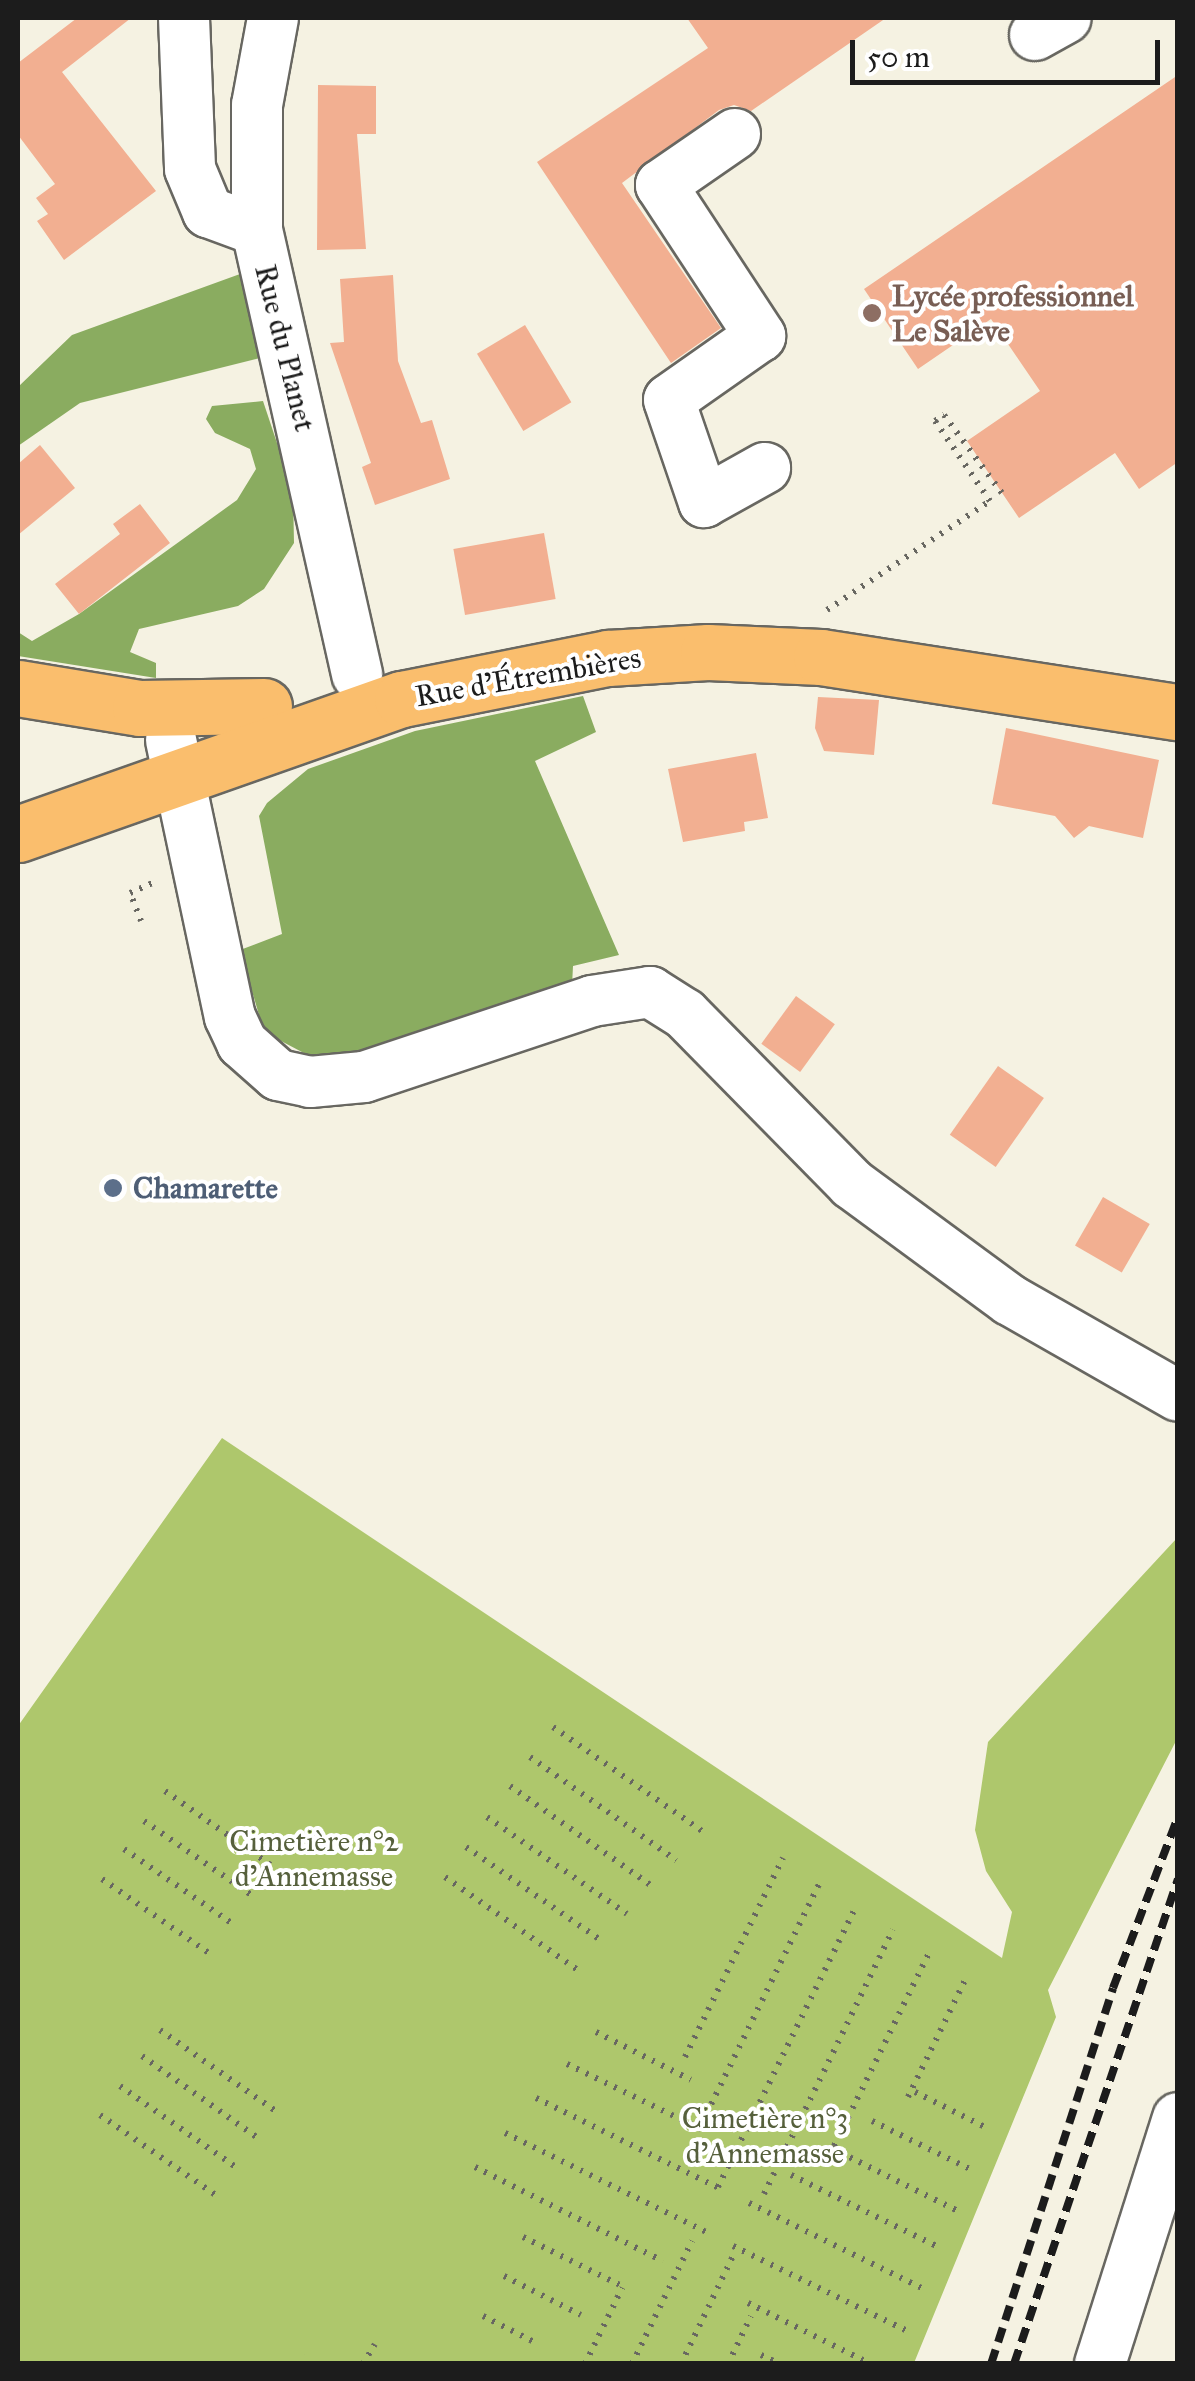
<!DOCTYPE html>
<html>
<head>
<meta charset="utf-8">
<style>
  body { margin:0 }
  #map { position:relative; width:1195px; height:2381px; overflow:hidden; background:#f5f2e2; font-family:"IM FELL Great Primer",serif }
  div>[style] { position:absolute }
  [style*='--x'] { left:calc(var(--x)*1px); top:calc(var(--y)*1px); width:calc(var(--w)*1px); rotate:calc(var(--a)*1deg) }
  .green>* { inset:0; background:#aec76c }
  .forest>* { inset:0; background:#8aac60 }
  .building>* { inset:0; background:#f2af91; transform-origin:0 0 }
  .path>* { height:6px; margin-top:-3px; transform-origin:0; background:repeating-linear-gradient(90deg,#686761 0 2.5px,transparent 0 10.5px) }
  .roads { filter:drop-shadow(2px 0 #686761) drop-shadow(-2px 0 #686761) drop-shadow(0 2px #686761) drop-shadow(0 -2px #686761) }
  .minor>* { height:50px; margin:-25px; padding:0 25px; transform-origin:25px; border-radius:25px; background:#fff }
  .major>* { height:55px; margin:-27.5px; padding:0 27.5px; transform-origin:27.5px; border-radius:27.5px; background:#fabe6d }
  .rail>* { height:8px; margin-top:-4px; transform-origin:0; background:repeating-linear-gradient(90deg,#1c1c1c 0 15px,transparent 0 23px) }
  .dots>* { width:28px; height:28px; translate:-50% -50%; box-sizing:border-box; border:5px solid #fff; border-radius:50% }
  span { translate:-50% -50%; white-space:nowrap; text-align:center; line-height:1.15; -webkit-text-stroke:8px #fff; paint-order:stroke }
  .education-label { font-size:30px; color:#785e54; font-weight:700 }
  .left { translate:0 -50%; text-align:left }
  .street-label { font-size:30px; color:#1c1c1c }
  .service-label { font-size:30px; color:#4e5e75; font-weight:700 }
  .park-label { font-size:30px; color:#56603c }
  .frame { position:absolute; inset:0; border:20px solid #1c1c1c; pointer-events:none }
  .scale { position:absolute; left:850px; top:40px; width:310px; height:45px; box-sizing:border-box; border:5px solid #1c1c1c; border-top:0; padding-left:12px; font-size:30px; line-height:35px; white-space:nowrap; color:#1c1c1c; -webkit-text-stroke:8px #fff; paint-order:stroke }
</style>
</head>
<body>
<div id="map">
  <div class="green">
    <div style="clip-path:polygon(222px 1438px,1002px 1958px,1012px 1912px,986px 1871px,975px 1830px,988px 1742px,1177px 1538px,1177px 1739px,1048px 1990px,1056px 2017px,914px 2363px,18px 2362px,18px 1726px)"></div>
  </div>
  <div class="forest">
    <div style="clip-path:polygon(240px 274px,260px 358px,80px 403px,18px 446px,18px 387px,72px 335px)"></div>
    <div style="clip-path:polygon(263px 401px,293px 491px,294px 543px,264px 589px,238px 606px,139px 629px,130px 652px,156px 663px,156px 678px,18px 656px,18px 632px,32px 641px,79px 614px,237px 500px,256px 469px,250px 449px,215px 433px,206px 419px,212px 406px)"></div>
    <div style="clip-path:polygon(583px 696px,596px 732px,535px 761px,619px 955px,573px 966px,572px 986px,378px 1056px,319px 1061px,264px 1032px,240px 950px,282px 934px,259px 816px,267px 803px,308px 769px,415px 731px)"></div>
  </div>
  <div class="building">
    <div style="clip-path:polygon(77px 18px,131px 18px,62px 72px,156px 191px,64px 260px,37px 221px,48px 214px,36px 198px,55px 184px,18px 135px,18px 63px)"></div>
    <div style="clip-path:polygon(687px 18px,886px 18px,751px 111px,734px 105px,719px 110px,622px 183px,721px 328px,671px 363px,537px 162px,708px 48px)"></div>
    <div style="clip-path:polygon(1178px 75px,1178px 462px,1139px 489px,1115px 453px,1019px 518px,967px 441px,1040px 391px,991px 319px,918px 369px,864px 289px)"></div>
    <div style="clip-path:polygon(318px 85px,376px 86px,376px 134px,357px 134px,366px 249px,317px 250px)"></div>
    <div style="clip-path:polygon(393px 275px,398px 361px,421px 423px,432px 420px,450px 479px,375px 505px,362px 467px,371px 463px,330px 343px,344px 342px,340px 279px)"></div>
    <div style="left:525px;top:325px;width:90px;height:56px;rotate:59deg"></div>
    <div style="clip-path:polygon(40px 445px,75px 488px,18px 535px,18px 464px)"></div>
    <div style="clip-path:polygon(140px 504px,170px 543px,79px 614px,55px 584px,120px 534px,113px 524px)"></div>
    <div style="left:544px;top:533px;width:67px;height:92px;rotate:80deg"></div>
    <div style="clip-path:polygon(818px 697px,879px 700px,874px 755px,824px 751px,815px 728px)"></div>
    <div style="clip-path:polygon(1006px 728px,1159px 760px,1143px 838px,1089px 826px,1074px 838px,1055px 816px,992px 804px)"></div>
    <div style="clip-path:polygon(756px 753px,768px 818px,744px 822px,745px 831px,683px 842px,668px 769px)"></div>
    <div style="left:796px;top:996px;width:48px;height:59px;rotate:36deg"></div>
    <div style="left:998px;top:1066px;width:56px;height:84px;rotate:35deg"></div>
    <div style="left:1103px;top:1197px;width:54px;height:56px;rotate:30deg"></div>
  </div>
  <div class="path">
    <div style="--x:827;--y:610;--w:196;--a:-33.8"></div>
    <div style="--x:990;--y:501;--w:97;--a:-124.5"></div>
    <div style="--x:935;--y:421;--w:11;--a:-34"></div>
    <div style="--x:944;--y:415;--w:97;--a:53.4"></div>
    <div style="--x:141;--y:921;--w:30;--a:-111"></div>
    <div style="--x:130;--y:893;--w:27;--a:-24"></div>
    <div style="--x:553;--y:1727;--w:182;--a:34.9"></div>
    <div style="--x:530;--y:1757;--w:179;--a:35.2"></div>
    <div style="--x:510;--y:1786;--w:174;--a:35.2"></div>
    <div style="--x:165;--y:1791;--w:134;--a:35"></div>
    <div style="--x:487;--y:1817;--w:170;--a:34.7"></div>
    <div style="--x:144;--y:1821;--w:134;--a:34.6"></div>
    <div style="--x:466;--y:1847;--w:167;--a:34.7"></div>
    <div style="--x:124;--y:1849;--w:134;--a:34.6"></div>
    <div style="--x:445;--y:1877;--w:162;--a:35"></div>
    <div style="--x:102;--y:1879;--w:135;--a:34.7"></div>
    <div style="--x:160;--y:2030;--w:143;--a:35"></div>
    <div style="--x:596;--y:2032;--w:106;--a:26.8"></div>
    <div style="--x:142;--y:2056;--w:142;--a:35.3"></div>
    <div style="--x:685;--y:2057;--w:222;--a:-63.8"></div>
    <div style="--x:567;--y:2064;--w:153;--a:25.9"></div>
    <div style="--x:120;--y:2086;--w:143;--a:35"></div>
    <div style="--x:915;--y:2092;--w:83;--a:26.6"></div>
    <div style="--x:908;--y:2097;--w:132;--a:-64"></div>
    <div style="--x:536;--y:2098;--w:204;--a:26.2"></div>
    <div style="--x:100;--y:2115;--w:142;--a:34.7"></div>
    <div style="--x:872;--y:2121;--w:111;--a:26.1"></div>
    <div style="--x:702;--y:2123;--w:268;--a:-63.9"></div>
    <div style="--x:505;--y:2133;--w:224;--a:26.2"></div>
    <div style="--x:834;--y:2146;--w:215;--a:-63.8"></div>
    <div style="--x:831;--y:2148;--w:140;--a:26.4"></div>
    <div style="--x:475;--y:2167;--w:210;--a:26.6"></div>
    <div style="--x:791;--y:2175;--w:167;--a:26"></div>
    <div style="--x:718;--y:2187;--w:313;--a:-63.8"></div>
    <div style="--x:764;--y:2194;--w:294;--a:-64"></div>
    <div style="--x:749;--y:2203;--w:195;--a:26.2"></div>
    <div style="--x:523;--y:2237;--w:113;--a:26.3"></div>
    <div style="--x:733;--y:2246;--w:194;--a:26"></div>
    <div style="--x:504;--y:2276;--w:86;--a:26.9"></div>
    <div style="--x:748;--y:2303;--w:137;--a:26.4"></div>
    <div style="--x:483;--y:2316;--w:62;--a:27"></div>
    <div style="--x:761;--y:2355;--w:21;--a:25"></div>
    <div style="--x:300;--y:2364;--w:10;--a:-66"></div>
    <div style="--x:363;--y:2364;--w:23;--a:-59"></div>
    <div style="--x:585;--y:2364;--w:85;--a:-64"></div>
    <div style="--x:632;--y:2364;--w:137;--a:-64"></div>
    <div style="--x:681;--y:2364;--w:124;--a:-64.3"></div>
    <div style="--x:728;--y:2364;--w:53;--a:-64.4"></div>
  </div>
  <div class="roads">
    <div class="minor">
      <div style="--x:184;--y:18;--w:151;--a:87.7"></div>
      <div style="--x:190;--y:169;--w:47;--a:67.3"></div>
      <div style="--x:208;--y:212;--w:52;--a:20.2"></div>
      <div style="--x:273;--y:18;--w:88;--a:100.4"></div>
      <div style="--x:257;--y:105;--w:125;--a:90"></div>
      <div style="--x:257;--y:230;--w:456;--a:77.3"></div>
      <div style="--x:1035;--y:35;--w:35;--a:-29"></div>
      <div style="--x:735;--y:134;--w:90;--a:145.4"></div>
      <div style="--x:661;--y:185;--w:181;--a:56.7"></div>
      <div style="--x:760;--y:336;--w:111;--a:144.9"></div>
      <div style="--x:669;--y:400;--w:108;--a:71.1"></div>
      <div style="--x:704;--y:502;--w:70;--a:-29.1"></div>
      <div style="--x:171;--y:740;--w:283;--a:78"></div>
      <div style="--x:230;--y:1017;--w:29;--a:65"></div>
      <div style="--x:242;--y:1043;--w:48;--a:41.6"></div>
      <div style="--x:278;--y:1075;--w:33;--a:12"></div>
      <div style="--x:310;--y:1082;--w:54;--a:-5.3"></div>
      <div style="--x:364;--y:1077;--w:240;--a:-18.4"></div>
      <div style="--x:592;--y:1001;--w:59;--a:-8.8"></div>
      <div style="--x:650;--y:992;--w:41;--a:32.2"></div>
      <div style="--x:685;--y:1014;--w:238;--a:45.5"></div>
      <div style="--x:852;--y:1184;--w:196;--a:36.3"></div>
      <div style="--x:1010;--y:1300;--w:193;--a:29.7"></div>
      <div style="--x:1100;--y:2364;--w:258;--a:-72.4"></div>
    </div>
    <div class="major">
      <div style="--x:18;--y:688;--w:124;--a:9.3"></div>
      <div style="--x:140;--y:708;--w:124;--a:-0.9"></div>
      <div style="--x:18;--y:834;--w:407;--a:-19.4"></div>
      <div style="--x:402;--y:699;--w:210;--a:-11.3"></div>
      <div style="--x:608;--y:658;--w:100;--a:-3.4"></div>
      <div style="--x:708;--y:652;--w:113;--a:2.5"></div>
      <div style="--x:821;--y:657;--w:361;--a:8.8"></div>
    </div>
  </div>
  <div class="rail">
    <div style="--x:991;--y:2364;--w:395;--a:-72"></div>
    <div style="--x:1113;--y:1988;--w:183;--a:-69.2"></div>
    <div style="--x:1014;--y:2364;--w:512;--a:-71.32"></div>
  </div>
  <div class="dots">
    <div style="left:872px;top:313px;background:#8d6e63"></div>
    <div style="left:113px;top:1188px;background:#5c6f8a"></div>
  </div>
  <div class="education-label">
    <span class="left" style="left:892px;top:313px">Lycée professionnel<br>Le Salève</span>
  </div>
  <div class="street-label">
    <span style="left:285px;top:348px;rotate:76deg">Rue du Planet</span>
    <span style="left:528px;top:677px;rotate:-10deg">Rue d'Étrembières</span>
  </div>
  <div class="service-label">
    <span class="left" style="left:133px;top:1188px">Chamarette</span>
  </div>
  <div class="park-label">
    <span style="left:314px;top:1858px">Cimetière n°2<br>d'Annemasse</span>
    <span style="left:765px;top:2135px">Cimetière n°3<br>d'Annemasse</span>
  </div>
  <div class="frame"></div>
  <div class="scale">50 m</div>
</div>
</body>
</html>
